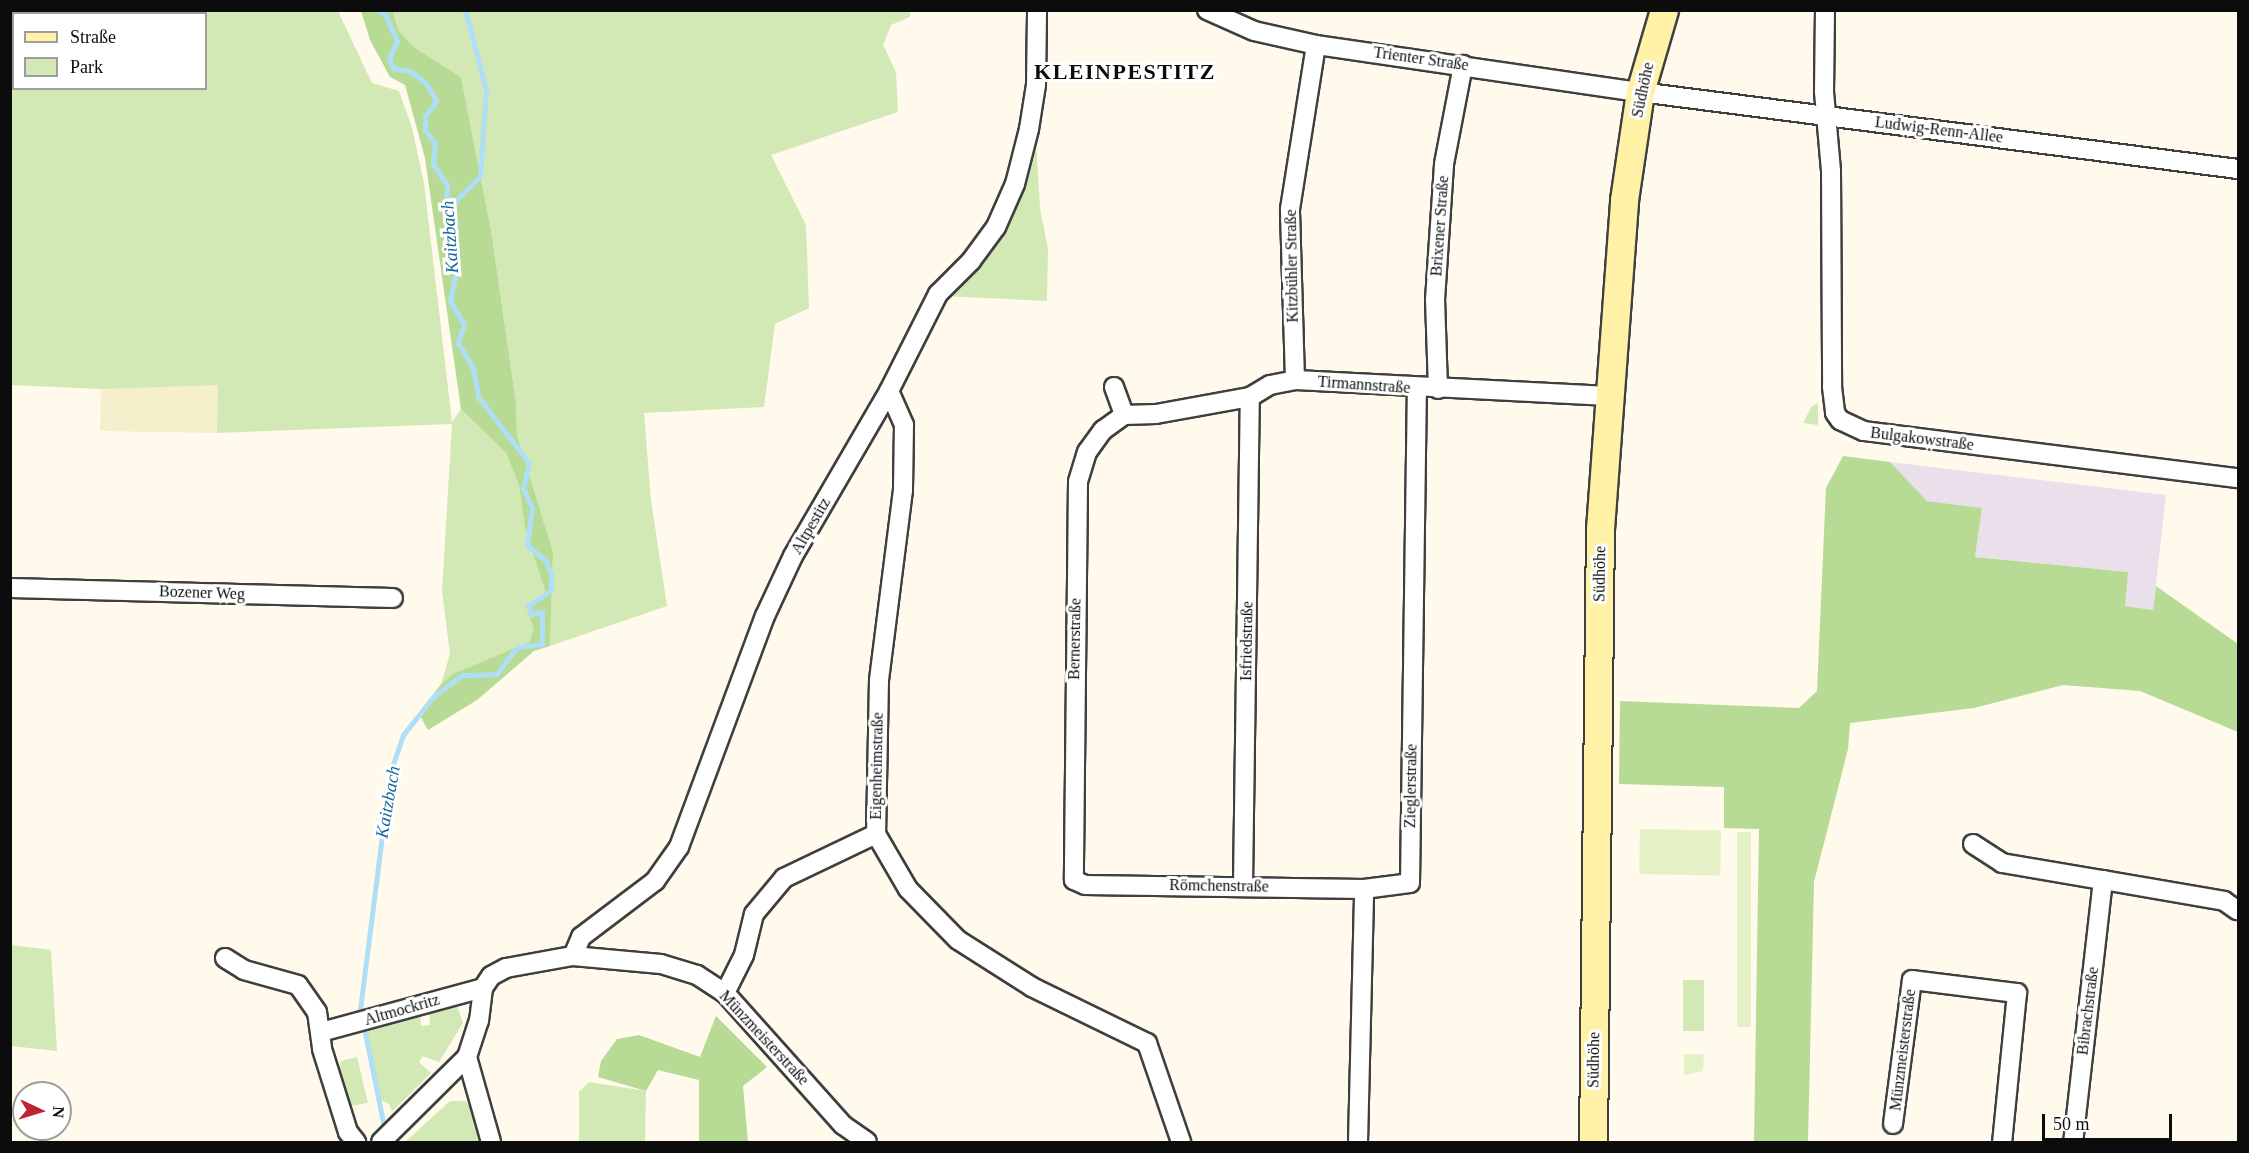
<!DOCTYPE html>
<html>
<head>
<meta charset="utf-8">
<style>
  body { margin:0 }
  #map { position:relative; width:2249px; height:1153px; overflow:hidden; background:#fffaeb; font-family:Georgia,serif }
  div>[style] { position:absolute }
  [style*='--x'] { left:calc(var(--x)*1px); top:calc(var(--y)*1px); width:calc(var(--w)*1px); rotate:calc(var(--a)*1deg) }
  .industrial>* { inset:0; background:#e9e0eb }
  .farmland>* { inset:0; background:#f5efcb; transform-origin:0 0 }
  .green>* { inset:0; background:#d2e9b5; transform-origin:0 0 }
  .forest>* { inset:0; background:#b7da94 }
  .pitch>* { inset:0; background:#e4f0c6; transform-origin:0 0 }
  .stream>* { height:5px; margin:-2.5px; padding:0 2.5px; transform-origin:2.5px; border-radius:2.5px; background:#afdff7 }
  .roads { filter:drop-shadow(2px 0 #3f3f3f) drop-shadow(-2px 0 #3f3f3f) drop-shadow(0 2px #3f3f3f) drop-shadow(0 -2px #3f3f3f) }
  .street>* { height:18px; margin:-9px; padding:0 9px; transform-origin:9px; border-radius:9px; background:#fff }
  .secondary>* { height:27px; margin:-13.5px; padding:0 13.5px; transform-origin:13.5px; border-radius:13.5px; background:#fff1a6 }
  span { translate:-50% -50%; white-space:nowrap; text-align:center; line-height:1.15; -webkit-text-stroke:6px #fff; paint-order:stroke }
  .street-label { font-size:16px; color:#0c0c0c }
  .water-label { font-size:18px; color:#14689e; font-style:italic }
  .district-label { font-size:22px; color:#0c0c0c; font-weight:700; letter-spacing:1.5px }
  .frame { position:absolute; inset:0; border:12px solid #0c0c0c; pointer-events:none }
  .legend { position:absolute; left:12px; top:12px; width:195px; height:78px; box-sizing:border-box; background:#fff; border:2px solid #9e9e9e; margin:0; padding:8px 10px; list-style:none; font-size:18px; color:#0c0c0c }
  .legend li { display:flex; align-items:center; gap:12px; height:30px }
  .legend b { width:30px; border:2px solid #9e9e9e }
  .north { position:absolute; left:12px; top:1081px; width:60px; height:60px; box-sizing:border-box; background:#fff; border:2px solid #9e9e9e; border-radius:50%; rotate:94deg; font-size:16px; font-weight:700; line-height:24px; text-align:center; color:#0c0c0c }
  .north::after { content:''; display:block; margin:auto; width:21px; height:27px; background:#bd2331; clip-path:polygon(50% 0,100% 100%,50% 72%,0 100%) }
  .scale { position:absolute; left:2042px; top:1114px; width:130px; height:27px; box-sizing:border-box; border:3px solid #0c0c0c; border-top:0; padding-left:8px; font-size:18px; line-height:21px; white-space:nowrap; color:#0c0c0c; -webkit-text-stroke:4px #fff; paint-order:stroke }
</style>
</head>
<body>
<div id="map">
  <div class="industrial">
    <div style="clip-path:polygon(1890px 462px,2166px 495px,2153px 610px,2124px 606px,2128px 572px,1975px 557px,1982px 508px,1927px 501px)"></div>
  </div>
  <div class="farmland">
    <div style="left:218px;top:385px;width:48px;height:117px;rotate:91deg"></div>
  </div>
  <div class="green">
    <div style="clip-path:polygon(evenodd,10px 11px,338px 11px,372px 83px,399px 91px,412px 128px,424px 183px,452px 422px,461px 409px,506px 453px,519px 485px,525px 528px,547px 594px,529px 642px,454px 674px,441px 684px,450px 654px,442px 592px,452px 424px,217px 433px,218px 385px,101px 389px,11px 385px,10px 11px,14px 14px,206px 14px,206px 88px,14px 88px,14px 14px)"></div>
    <div style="clip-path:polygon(393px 11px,910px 11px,910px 17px,891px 25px,883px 45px,896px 72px,898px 112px,771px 155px,806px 225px,809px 308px,775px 324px,764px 407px,644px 413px,651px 500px,667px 606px,550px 646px,553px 552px,517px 435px,516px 403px,491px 230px,461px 77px,415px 48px,398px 30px)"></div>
    <div style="clip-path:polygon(1035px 121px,1040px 208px,1048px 249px,1047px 301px,945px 296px,1003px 233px,1012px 212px)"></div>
    <div style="clip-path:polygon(1818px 403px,1818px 425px,1803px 423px,1812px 406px)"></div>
    <div style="clip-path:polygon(11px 945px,51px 950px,57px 1051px,11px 1046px)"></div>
    <div style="left:1683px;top:980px;width:21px;height:51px"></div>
    <div style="clip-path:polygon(456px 1003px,463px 1023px,439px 1062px,423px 1056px,419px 1062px,431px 1073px,392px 1112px,389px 1104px,381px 1100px,365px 1029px,420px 1012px,421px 1026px,430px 1025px,429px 1011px)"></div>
    <div style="clip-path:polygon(357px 1057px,368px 1103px,350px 1106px,338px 1072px,341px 1061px)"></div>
    <div style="clip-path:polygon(589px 1082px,646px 1091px,645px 1142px,579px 1142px,579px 1092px)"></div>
    <div style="clip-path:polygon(450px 1101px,465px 1101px,476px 1110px,483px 1142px,405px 1142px)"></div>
  </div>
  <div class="forest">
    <div style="clip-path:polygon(361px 11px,393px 11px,398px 30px,415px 48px,461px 77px,491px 230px,516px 403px,517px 435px,553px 552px,550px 646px,534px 651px,477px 700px,428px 730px,419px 714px,441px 684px,453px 674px,529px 642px,534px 629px,527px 609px,546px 593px,525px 528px,519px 485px,506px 453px,461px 409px,425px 158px,405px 85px,390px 77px,370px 40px)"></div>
    <div style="clip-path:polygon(1843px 456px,1890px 462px,1927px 501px,1982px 508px,1975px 557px,2128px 572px,2125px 606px,2153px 610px,2156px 586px,2238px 644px,2238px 732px,2140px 691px,2063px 685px,1974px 708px,1850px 723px,1848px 749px,1814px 882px,1808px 1142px,1754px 1142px,1759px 829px,1724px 828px,1724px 787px,1619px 784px,1620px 701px,1799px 708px,1817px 691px,1826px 488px)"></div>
    <div style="clip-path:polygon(716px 1016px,767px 1067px,743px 1086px,748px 1142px,699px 1142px,699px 1080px,658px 1070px,646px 1091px,598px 1077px,601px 1061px,617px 1039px,639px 1035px,700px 1057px)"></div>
  </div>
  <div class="pitch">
    <div style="left:1640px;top:829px;width:81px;height:45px;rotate:1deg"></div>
    <div style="left:1737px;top:832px;width:14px;height:195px"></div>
    <div style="clip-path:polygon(1684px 1054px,1704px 1054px,1703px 1071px,1684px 1075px)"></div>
  </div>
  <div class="stream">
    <div style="--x:377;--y:10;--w:9;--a:27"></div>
    <div style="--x:385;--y:14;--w:30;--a:66"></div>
    <div style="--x:397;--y:41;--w:19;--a:115"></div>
    <div style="--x:389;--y:58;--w:11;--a:68"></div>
    <div style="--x:393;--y:68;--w:17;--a:10"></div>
    <div style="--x:410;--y:71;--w:20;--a:37"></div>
    <div style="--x:426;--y:83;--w:21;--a:61"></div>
    <div style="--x:436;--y:101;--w:19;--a:125"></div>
    <div style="--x:425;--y:117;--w:13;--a:90"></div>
    <div style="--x:425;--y:130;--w:17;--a:54"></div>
    <div style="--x:435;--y:144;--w:20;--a:96"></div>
    <div style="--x:433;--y:164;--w:25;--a:56"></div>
    <div style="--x:447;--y:185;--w:47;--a:91.2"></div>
    <div style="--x:446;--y:232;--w:40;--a:75.6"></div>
    <div style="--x:456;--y:271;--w:31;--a:101"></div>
    <div style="--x:450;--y:301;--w:27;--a:59"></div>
    <div style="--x:464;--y:324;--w:20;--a:108"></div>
    <div style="--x:458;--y:343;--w:29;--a:59"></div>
    <div style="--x:473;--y:368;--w:31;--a:79"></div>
    <div style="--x:479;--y:398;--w:82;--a:52.4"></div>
    <div style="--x:529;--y:463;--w:26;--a:103"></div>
    <div style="--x:523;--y:488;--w:22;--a:66"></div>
    <div style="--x:532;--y:508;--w:37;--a:98"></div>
    <div style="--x:527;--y:545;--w:25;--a:40"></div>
    <div style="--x:546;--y:561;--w:15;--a:70"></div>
    <div style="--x:551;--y:575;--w:15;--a:90"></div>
    <div style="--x:551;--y:590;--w:28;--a:145"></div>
    <div style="--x:528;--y:606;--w:9;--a:69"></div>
    <div style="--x:531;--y:614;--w:11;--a:-10"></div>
    <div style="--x:542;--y:612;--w:32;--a:90"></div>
    <div style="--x:542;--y:644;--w:25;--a:173"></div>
    <div style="--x:517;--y:647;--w:34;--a:127"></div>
    <div style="--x:497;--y:674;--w:35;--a:178"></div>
    <div style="--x:462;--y:675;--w:36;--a:143"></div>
    <div style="--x:433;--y:697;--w:48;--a:128.3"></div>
    <div style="--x:403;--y:735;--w:39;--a:109"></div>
    <div style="--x:390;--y:772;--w:238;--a:97.2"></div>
    <div style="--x:360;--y:1008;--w:126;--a:78.6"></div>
    <div style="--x:448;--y:208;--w:45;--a:-45"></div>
    <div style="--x:480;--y:176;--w:86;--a:-86"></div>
    <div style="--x:486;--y:90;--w:83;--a:-104.7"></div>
  </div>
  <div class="roads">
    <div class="street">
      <div style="--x:1207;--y:10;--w:51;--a:24.1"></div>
      <div style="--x:1254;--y:31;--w:64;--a:12.7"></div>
      <div style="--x:1316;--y:45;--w:327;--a:8.3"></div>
      <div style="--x:1640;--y:92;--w:603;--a:7.34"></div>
      <div style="--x:1825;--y:10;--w:82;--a:90.7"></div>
      <div style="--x:1824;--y:92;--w:79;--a:84.9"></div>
      <div style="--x:1831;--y:171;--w:216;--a:89.7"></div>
      <div style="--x:1832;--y:387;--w:26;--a:83"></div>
      <div style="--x:1835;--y:413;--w:9;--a:54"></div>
      <div style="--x:1840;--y:420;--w:26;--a:25"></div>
      <div style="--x:1864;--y:431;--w:377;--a:7.2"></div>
      <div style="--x:1295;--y:380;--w:171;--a:-91.7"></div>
      <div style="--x:1290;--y:209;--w:166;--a:-81"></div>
      <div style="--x:1114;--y:387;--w:30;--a:70"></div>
      <div style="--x:1438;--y:389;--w:89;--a:-91.9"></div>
      <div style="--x:1435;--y:300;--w:136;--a:-86.2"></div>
      <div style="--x:1444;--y:164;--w:101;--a:-79.1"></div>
      <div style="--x:889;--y:391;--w:37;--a:66"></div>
      <div style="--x:904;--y:425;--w:65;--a:90.9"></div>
      <div style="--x:903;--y:490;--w:192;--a:97.2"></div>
      <div style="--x:879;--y:680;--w:154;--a:91.1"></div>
      <div style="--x:876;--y:834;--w:64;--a:59.8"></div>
      <div style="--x:908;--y:889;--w:71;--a:45.6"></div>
      <div style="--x:958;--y:940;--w:88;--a:32.4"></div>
      <div style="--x:1032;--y:987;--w:128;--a:26"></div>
      <div style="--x:1147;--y:1043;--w:105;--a:71"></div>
      <div style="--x:1124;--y:415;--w:26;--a:144"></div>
      <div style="--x:1103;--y:430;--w:27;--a:126"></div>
      <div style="--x:1087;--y:452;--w:31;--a:107"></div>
      <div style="--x:1078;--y:482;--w:398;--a:90.6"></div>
      <div style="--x:1074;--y:880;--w:12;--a:24"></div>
      <div style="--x:1085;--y:885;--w:279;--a:0.8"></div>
      <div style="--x:1364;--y:889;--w:46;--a:-7.4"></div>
      <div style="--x:1410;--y:883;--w:494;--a:-89.2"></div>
      <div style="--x:1124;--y:415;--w:32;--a:-2"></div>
      <div style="--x:1156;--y:414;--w:96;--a:-10.3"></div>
      <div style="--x:1250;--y:397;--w:23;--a:-31"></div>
      <div style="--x:1270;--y:385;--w:25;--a:-11"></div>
      <div style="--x:1295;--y:380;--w:315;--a:2.9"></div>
      <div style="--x:10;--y:588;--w:383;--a:1.5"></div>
      <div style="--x:1973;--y:844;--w:35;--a:33"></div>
      <div style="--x:2002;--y:863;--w:102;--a:9.6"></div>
      <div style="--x:2103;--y:880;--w:264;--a:96.5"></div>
      <div style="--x:2103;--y:880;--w:123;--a:9.8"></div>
      <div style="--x:2224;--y:901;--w:16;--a:35"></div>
      <div style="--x:1243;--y:885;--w:488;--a:-89.2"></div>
      <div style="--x:573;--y:956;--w:21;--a:-67"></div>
      <div style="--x:581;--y:937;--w:93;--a:-37.1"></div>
      <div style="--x:655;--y:881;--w:42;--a:-54.8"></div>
      <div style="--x:679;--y:847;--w:246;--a:-69.6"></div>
      <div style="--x:765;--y:616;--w:66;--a:-65"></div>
      <div style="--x:793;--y:556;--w:191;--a:-59.8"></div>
      <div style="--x:889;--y:391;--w:109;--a:-63.2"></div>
      <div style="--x:938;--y:294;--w:47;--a:-45"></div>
      <div style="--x:971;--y:261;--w:42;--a:-53.7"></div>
      <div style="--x:996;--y:227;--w:47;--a:-66.2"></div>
      <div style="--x:1015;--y:184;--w:57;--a:-75.7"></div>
      <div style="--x:1029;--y:129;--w:45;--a:-81"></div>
      <div style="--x:1036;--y:85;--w:75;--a:-89.2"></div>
      <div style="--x:225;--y:958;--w:22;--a:32"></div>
      <div style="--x:244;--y:970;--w:56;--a:15.5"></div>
      <div style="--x:298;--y:985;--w:33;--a:55"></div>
      <div style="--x:317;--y:1012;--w:37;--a:82"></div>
      <div style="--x:322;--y:1049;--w:87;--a:72.6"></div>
      <div style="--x:348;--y:1132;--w:13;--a:51"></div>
      <div style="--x:725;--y:993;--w:42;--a:-63.4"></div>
      <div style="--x:744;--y:955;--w:42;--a:-76.3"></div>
      <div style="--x:754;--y:914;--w:47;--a:-50.2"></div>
      <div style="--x:784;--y:878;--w:102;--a:-25.6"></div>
      <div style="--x:321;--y:1032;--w:168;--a:-15.2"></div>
      <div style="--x:467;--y:1057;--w:88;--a:74.2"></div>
      <div style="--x:1893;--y:1124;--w:145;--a:-82.5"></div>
      <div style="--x:1912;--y:980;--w:106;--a:7.1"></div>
      <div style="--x:2017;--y:993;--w:150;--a:95.7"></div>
      <div style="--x:381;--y:1142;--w:121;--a:-44.7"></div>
      <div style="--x:467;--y:1057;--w:38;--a:-72"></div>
      <div style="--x:479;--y:1021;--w:33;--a:-83"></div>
      <div style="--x:483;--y:988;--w:14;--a:-56"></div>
      <div style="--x:491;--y:976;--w:17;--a:-28"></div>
      <div style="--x:506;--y:968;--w:68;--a:-10.2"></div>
      <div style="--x:573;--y:956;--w:88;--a:5.2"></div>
      <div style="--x:661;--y:964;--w:38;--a:17"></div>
      <div style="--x:697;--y:975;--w:33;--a:33"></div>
      <div style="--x:725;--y:993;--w:177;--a:48.2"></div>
      <div style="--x:843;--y:1125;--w:29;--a:35"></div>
      <div style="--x:1358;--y:1142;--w:253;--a:-88.6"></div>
    </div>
    <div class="secondary">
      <div style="--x:1593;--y:1142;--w:613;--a:-89.35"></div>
      <div style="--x:1600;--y:529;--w:330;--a:-85.8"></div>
      <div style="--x:1624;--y:200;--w:109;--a:-81.6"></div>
      <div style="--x:1640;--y:92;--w:85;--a:-73.7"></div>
    </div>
  </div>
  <div class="street-label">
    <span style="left:1421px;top:59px;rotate:8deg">Trienter Straße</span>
    <span style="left:1643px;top:90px;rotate:-78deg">Südhöhe</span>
    <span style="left:1939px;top:130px;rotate:7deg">Ludwig-Renn-Allee</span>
    <span style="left:1440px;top:226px;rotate:-86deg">Brixener Straße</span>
    <span style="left:1292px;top:266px;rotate:-91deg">Kitzbühler Straße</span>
    <span style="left:1364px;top:385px;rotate:4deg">Tirmannstraße</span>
    <span style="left:1922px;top:439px;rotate:7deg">Bulgakowstraße</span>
    <span style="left:811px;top:526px;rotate:-60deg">Altpestitz</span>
    <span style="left:1600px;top:574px;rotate:-89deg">Südhöhe</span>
    <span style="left:202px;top:593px;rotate:2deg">Bozener Weg</span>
    <span style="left:1075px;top:639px;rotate:-89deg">Bernerstraße</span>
    <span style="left:1247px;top:641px;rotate:-89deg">Isfriedstraße</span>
    <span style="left:877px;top:766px;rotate:-89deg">Eigenheimstraße</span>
    <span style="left:1411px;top:786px;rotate:-89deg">Zieglerstraße</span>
    <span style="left:1219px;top:886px;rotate:1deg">Römchenstraße</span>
    <span style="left:402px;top:1010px;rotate:-16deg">Altmockritz</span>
    <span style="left:2088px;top:1011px;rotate:-83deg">Bibrachstraße</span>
    <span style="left:764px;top:1038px;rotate:47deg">Münzmeisterstraße</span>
    <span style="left:1903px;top:1050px;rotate:-83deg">Münzmeisterstraße</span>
    <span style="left:1594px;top:1060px;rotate:-89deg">Südhöhe</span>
  </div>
  <div class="water-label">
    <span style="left:450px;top:237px;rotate:-94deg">Kaitzbach</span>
    <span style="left:388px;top:802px;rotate:-80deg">Kaitzbach</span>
  </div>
  <div class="district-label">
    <span style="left:1125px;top:72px">KLEINPESTITZ</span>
  </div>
  <div class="frame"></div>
  <ul class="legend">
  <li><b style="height:8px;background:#fff1a6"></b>Straße</li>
  <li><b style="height:16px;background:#d2e9b5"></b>Park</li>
  </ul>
  <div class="north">N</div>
  <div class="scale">50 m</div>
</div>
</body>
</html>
